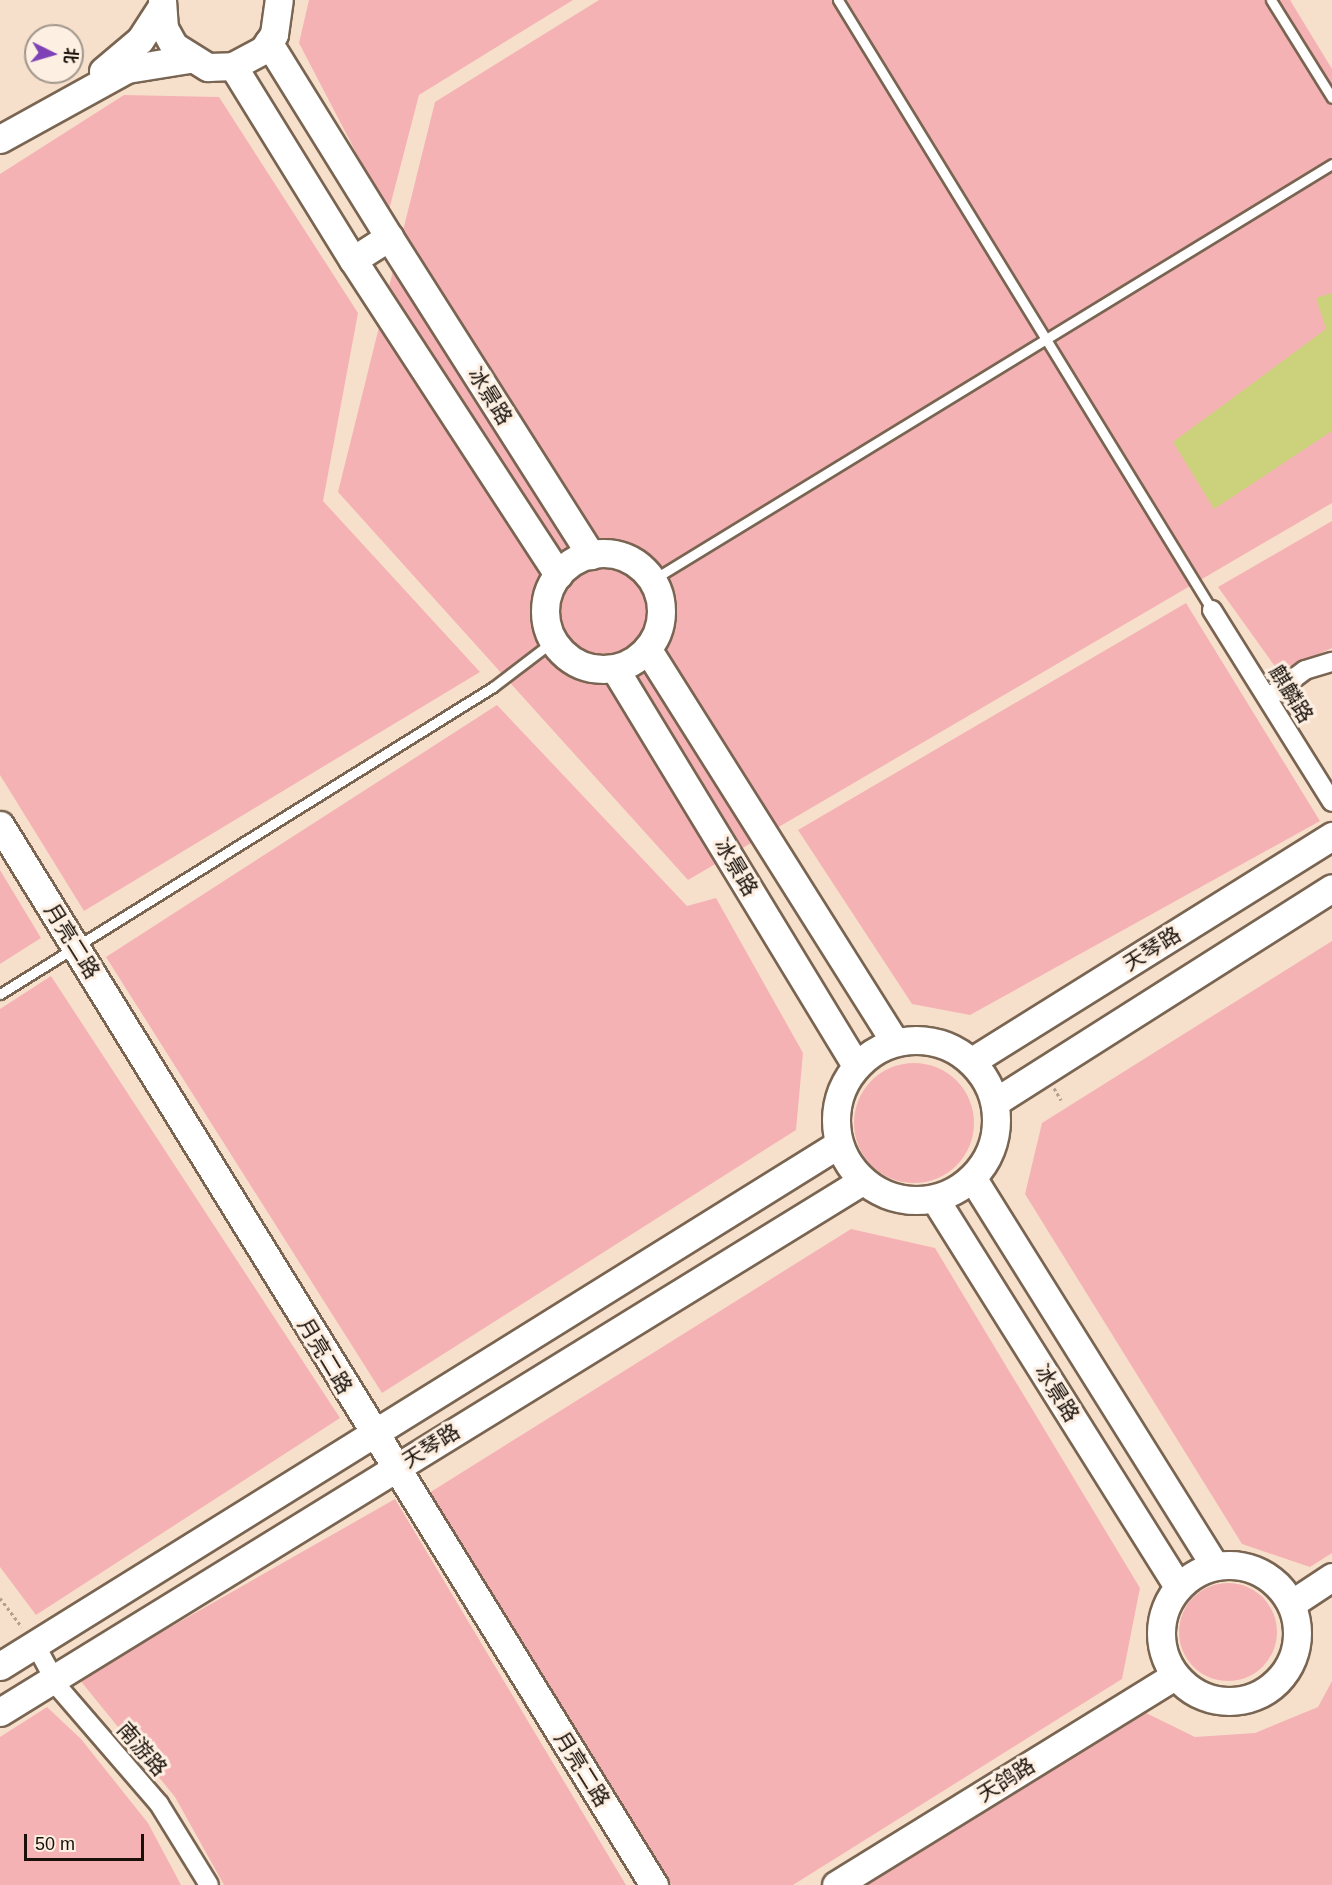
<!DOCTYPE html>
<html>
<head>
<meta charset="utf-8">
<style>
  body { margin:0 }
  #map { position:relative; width:1332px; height:1885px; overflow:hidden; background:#f7e0cb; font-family:Arial,"Noto Sans SC",sans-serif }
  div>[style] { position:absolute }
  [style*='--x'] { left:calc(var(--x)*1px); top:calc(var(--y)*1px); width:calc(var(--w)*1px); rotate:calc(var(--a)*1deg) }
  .green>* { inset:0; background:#f5b2b4 }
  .round { border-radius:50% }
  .water>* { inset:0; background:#ccd27b }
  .path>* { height:3px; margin-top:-1.5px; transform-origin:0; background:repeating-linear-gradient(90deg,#b29f8f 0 3px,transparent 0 6px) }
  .roads { filter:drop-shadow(2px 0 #796552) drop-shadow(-2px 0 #796552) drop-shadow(0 2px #796552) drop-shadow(0 -2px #796552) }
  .lane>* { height:9px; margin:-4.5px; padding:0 4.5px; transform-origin:4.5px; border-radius:4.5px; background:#fff }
  .street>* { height:18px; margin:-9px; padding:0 9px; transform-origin:9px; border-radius:9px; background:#fff }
  .secondary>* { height:27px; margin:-13.5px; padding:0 13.5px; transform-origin:13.5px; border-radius:13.5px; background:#fff }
  .secondary>.ring { margin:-13.5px; padding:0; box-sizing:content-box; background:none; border:27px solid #fff; border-radius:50% }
  span { translate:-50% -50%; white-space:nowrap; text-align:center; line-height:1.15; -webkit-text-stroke:6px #fdefe2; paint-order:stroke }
  .street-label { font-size:21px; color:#181009 }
  .north { position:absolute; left:24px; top:24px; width:60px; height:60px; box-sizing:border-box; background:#fdefe2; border:2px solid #a1968b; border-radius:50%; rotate:95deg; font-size:16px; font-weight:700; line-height:24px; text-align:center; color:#181009 }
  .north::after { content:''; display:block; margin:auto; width:21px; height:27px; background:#7e41b6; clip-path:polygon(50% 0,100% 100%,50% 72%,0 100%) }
  .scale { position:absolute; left:24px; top:1834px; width:120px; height:27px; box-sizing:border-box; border:3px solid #181009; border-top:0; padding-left:8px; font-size:18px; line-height:21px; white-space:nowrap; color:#181009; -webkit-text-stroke:4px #fdefe2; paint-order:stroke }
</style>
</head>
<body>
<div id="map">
  <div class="green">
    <div style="clip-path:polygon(309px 0,573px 0,419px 95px,388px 214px,299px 43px)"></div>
    <div style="clip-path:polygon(599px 0,1290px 0,1332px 69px,1332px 503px,688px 880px,338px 492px,435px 102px)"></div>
    <div style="clip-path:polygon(124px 95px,219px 97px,358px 313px,323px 501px,480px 672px,84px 911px,0 775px,0 174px)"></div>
    <div style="clip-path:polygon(1332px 521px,1332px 648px,1279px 672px,1218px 587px)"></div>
    <div style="clip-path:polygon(1186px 603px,1320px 821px,970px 1015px,912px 1004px,798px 830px)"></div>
    <div style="clip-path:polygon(497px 705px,687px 906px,716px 898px,803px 1053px,796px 1130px,382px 1393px,106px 957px)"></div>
    <div style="clip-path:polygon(0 870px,41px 938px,0 964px)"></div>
    <div style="clip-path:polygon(1332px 941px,1332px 1553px,1310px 1567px,1242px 1544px,1025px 1194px,1042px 1123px)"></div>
    <div style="clip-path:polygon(51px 976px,340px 1418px,36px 1615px,0 1567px,0 1009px)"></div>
    <div class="round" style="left:854px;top:1063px;width:120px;height:120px"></div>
    <div style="clip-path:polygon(851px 1229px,935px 1248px,1140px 1588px,1122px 1679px,793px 1885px,672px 1885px,429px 1493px)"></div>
    <div style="clip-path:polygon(395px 1499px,626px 1885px,224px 1885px,175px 1797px,79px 1679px)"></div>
    <div class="round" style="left:1179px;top:1583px;width:98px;height:98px"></div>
    <div style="clip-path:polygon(1332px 1681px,1332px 1885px,866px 1885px,1146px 1713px,1195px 1737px,1255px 1733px,1318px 1707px)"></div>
    <div style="clip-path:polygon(47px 1707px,81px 1739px,148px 1823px,181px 1885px,0 1885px,0 1737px)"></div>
  </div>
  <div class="water">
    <div style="clip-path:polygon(1332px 293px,1332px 431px,1214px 509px,1173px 442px,1326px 329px,1316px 298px)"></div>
  </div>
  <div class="path">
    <div style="--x:1054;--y:1088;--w:14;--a:60"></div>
    <div style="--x:0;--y:1598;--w:36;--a:53"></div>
  </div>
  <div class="roads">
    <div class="lane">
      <div style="--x:838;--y:0;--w:716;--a:58.49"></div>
      <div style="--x:1271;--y:0;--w:115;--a:58.1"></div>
      <div style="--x:654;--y:579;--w:795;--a:-31.47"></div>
      <div style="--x:0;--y:994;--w:581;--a:-31.91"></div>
      <div style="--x:493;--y:687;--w:74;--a:-37.3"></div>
    </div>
    <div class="street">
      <div style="--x:1212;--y:610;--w:226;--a:58"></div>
      <div style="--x:1268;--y:698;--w:46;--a:-37.1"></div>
      <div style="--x:1305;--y:670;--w:28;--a:-17"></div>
      <div style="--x:36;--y:1646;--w:48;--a:61.3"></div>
      <div style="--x:59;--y:1688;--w:153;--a:49.2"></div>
      <div style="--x:159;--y:1804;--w:95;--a:58.3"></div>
    </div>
    <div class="secondary">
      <div style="--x:162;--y:0;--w:28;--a:86"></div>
      <div style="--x:164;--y:28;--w:21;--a:61"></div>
      <div style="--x:174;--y:46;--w:40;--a:32"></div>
      <div style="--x:208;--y:67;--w:25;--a:-2"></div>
      <div style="--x:233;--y:66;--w:34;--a:-28"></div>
      <div style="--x:263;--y:50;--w:19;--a:-55"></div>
      <div style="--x:274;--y:34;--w:34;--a:-82"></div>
      <div style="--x:233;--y:66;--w:228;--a:58.3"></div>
      <div style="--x:353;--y:260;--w:43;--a:-32.6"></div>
      <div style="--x:389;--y:237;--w:229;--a:-121.8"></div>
      <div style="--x:103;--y:71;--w:48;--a:-40"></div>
      <div style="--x:140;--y:40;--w:38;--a:-57"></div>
      <div style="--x:0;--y:139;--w:145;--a:-28.9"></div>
      <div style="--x:127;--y:69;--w:63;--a:-9.2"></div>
      <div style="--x:389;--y:237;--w:377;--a:57.6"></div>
      <div style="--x:353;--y:260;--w:376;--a:56.9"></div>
      <div class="ring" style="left:545px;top:553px;width:89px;height:89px"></div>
      <div style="--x:648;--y:650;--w:463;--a:57.8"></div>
      <div style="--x:615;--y:669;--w:464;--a:58.7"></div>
      <div style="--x:0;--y:825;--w:1246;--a:58.33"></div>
      <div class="ring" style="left:836px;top:1040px;width:133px;height:133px"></div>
      <div style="--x:972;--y:1061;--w:425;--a:-32"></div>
      <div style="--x:995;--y:1102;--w:399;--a:-32.4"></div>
      <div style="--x:973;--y:1179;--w:456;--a:58"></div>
      <div style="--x:935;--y:1199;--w:458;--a:57.9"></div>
      <div class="ring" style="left:1161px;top:1565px;width:109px;height:109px"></div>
      <div style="--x:1291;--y:1604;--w:49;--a:-33.4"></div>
      <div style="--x:0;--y:1666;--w:988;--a:-31.89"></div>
      <div style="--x:0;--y:1712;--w:1012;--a:-31.63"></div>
      <div style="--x:836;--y:1885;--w:398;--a:-31.7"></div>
    </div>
  </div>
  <div class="street-label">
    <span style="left:490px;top:396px;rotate:58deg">冰景路</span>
    <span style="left:1291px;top:694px;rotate:58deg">麒麟路</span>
    <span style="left:736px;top:867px;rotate:59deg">冰景路</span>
    <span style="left:72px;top:941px;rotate:58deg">月亮二路</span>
    <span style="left:1152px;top:949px;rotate:-32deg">天琴路</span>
    <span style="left:325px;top:1356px;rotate:59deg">月亮二路</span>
    <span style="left:1057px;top:1393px;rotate:58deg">冰景路</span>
    <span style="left:431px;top:1446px;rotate:-32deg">天琴路</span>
    <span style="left:142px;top:1749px;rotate:49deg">南游路</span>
    <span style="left:582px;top:1769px;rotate:58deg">月亮二路</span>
    <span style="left:1006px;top:1780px;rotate:-32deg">天鸽路</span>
  </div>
  <div class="north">北</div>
  <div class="scale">50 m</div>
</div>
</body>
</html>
